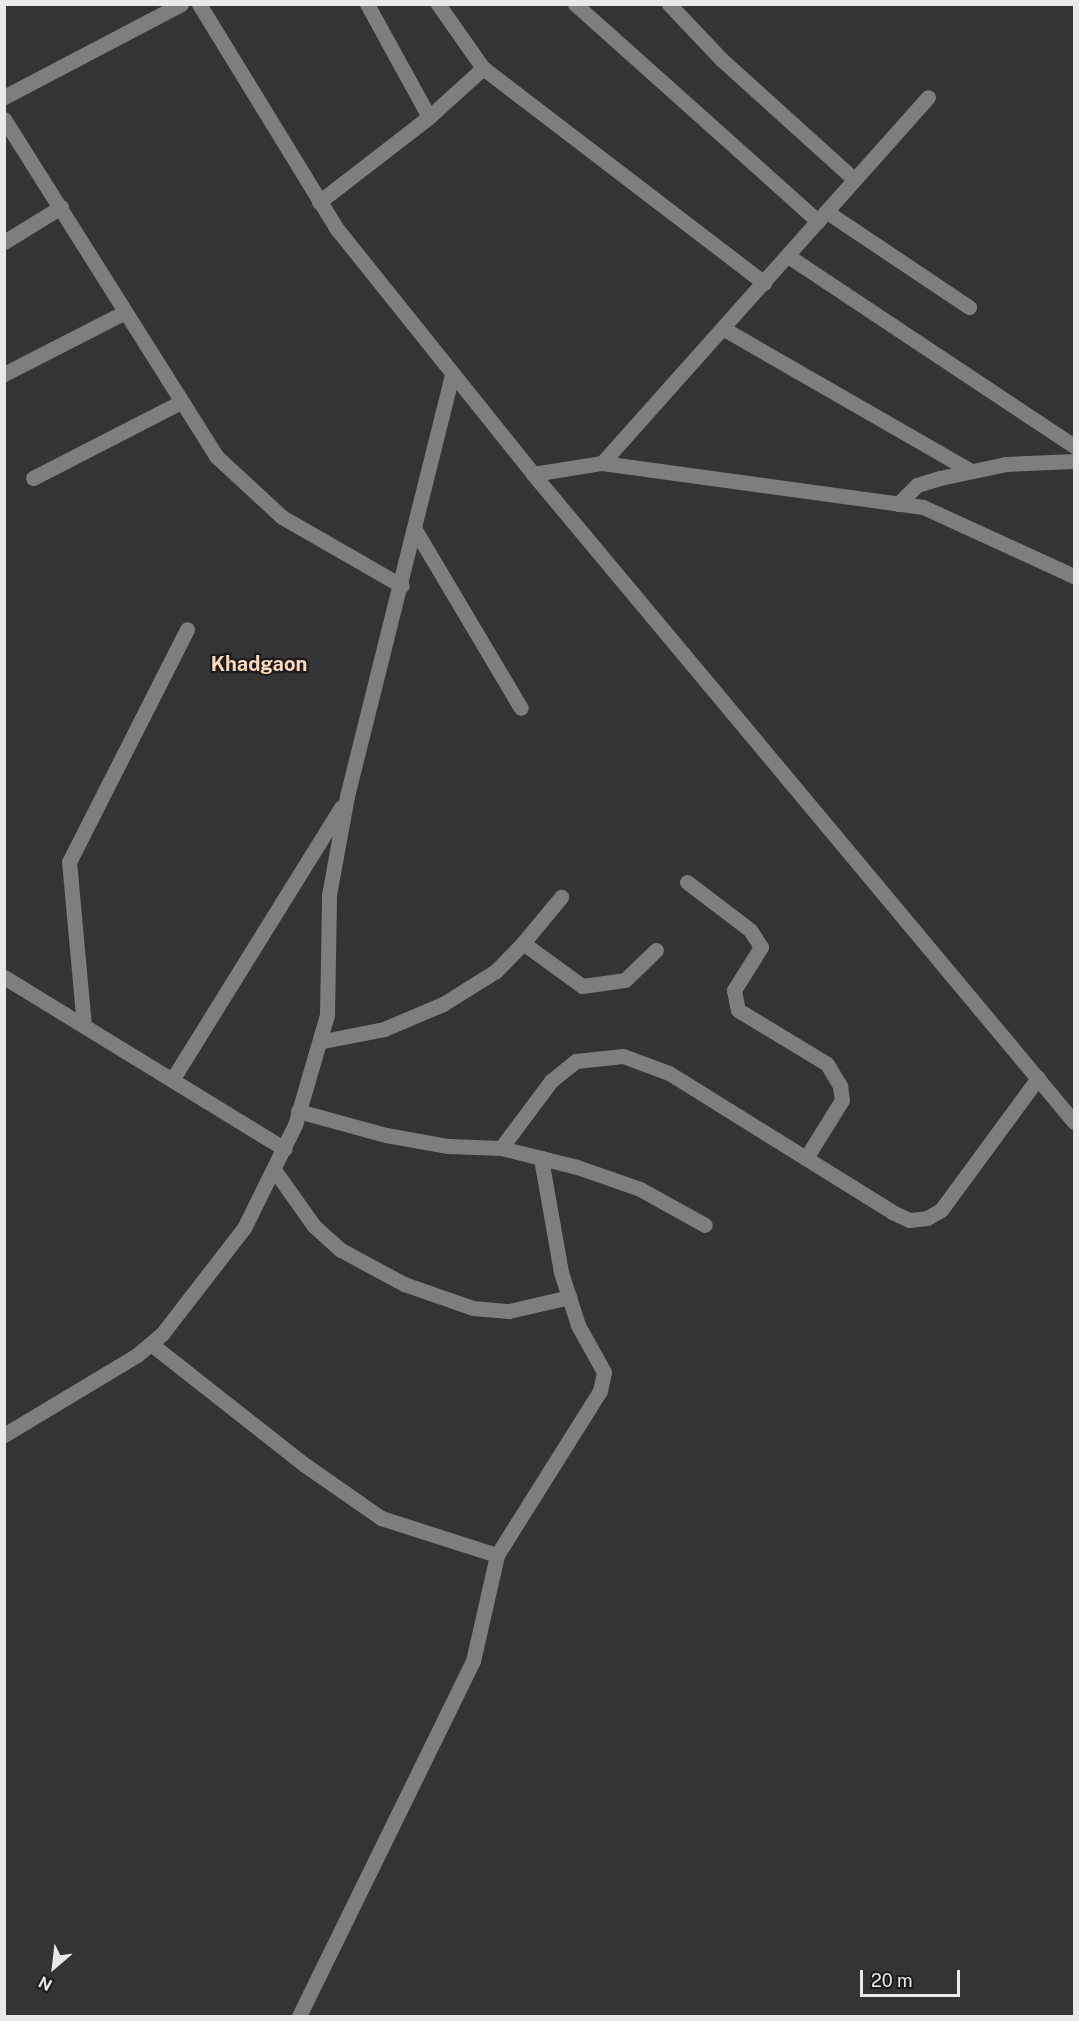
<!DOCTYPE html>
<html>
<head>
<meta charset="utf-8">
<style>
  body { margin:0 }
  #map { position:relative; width:1079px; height:2021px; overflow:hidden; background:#343437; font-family:"Public Sans",sans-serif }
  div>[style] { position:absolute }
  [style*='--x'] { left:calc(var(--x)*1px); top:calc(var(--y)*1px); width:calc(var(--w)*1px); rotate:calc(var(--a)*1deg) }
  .minor>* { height:15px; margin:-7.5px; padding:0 7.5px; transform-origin:7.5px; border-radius:7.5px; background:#7e7e80 }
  span { translate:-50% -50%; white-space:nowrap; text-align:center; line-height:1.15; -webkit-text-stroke:4.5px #1c1c1d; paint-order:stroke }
  .quarter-label { font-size:20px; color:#fed8b8; font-weight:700 }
  .frame { position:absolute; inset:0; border:6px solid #e9e9eb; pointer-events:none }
  .north { position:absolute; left:24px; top:1937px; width:60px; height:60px; -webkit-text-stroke:4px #1c1c1d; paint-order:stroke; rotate:208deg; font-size:16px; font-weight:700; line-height:24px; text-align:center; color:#e9e9eb }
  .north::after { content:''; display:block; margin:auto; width:21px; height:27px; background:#e9e9eb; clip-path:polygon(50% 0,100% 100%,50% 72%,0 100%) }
  .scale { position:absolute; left:860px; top:1970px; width:100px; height:27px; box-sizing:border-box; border:3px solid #e9e9eb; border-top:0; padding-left:8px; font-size:18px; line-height:21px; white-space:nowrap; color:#e9e9eb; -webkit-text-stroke:4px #1c1c1d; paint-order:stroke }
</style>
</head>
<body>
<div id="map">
  <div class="minor">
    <div style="--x:199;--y:4;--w:264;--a:58.5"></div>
    <div style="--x:337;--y:229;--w:314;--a:51.3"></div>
    <div style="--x:533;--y:474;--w:844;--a:50.14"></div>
    <div style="--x:367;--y:4;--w:129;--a:61.2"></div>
    <div style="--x:438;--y:4;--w:78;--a:54.9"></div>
    <div style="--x:483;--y:68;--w:354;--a:37.4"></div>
    <div style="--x:575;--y:4;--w:326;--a:41.8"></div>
    <div style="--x:669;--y:4;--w:76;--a:46.6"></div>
    <div style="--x:721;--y:59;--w:179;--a:42.1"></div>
    <div style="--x:4;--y:97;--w:200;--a:-27.7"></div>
    <div style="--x:4;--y:119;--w:400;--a:57.8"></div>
    <div style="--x:217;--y:457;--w:88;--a:42.7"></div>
    <div style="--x:282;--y:517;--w:138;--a:29.9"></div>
    <div style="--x:319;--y:202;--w:139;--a:-37.7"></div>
    <div style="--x:429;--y:117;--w:73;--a:-42.2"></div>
    <div style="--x:827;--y:212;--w:171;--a:33.8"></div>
    <div style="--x:4;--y:242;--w:67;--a:-31.6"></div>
    <div style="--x:788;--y:256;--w:343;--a:33.6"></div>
    <div style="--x:724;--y:329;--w:285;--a:29.9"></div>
    <div style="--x:4;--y:374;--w:136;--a:-27.1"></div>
    <div style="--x:602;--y:463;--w:490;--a:-48.3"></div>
    <div style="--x:533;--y:474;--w:70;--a:-9.1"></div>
    <div style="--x:602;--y:463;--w:324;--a:7.8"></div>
    <div style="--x:923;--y:507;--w:166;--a:24.6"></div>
    <div style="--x:33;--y:478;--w:166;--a:-27.2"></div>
    <div style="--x:898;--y:504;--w:27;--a:-45"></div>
    <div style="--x:917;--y:485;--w:24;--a:-17"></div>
    <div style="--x:940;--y:478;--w:67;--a:-12"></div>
    <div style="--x:1006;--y:464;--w:68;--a:-2.5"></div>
    <div style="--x:414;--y:528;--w:209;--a:59.3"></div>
    <div style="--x:687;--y:882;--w:79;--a:37.3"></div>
    <div style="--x:750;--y:930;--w:20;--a:57"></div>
    <div style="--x:761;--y:947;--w:51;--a:122.1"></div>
    <div style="--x:734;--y:990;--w:20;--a:79"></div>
    <div style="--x:738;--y:1010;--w:104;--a:31.2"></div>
    <div style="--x:827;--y:1064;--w:26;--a:59"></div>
    <div style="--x:840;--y:1086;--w:14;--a:82"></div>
    <div style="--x:842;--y:1100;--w:68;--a:121.8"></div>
    <div style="--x:523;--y:943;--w:60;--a:-50.4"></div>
    <div style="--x:4;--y:977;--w:329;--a:31.5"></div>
    <div style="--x:84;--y:1026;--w:165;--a:-95.2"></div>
    <div style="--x:69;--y:862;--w:261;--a:-63.1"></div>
    <div style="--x:323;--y:1041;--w:62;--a:-11.1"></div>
    <div style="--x:384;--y:1029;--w:64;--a:-23"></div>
    <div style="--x:443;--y:1004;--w:62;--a:-31.9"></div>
    <div style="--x:496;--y:971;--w:39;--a:-46"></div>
    <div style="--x:523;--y:943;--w:73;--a:36.1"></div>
    <div style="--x:582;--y:986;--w:43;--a:-7.9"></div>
    <div style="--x:625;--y:980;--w:43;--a:-44.1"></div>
    <div style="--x:172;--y:1080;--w:321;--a:-58.2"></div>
    <div style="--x:298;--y:1111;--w:91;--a:15.3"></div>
    <div style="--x:386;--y:1135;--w:63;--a:10.1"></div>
    <div style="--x:448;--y:1146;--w:53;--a:2.2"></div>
    <div style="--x:501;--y:1148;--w:78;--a:14"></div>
    <div style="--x:577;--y:1167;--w:67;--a:19.2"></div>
    <div style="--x:640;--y:1189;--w:74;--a:29"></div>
    <div style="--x:501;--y:1148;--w:84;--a:-53.3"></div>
    <div style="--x:551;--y:1081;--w:32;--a:-39"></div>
    <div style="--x:576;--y:1061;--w:47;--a:-6.1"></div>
    <div style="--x:623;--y:1056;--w:49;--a:20.3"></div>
    <div style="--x:669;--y:1073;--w:263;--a:31.9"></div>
    <div style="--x:892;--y:1212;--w:19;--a:25"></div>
    <div style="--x:909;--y:1220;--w:18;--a:-6"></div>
    <div style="--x:927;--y:1218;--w:16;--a:-30"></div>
    <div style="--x:941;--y:1210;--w:164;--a:-53.7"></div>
    <div style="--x:275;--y:1171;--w:67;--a:54.7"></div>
    <div style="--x:314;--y:1226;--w:36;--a:42"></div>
    <div style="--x:341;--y:1250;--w:72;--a:28.4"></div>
    <div style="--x:404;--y:1284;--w:73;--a:19.2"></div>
    <div style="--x:473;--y:1308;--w:36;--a:5"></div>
    <div style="--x:509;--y:1311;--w:62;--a:-13.1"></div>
    <div style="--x:151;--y:1344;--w:196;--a:38.2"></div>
    <div style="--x:305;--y:1465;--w:93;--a:34.9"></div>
    <div style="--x:381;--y:1518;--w:122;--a:17.7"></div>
    <div style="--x:4;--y:1435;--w:155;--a:-31"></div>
    <div style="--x:137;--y:1355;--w:33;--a:-40"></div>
    <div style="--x:162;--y:1334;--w:134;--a:-52.3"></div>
    <div style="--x:244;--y:1228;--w:115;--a:-63.7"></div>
    <div style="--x:295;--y:1125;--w:115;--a:-73.8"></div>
    <div style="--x:327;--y:1015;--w:120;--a:-89"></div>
    <div style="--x:329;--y:895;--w:101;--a:-79.7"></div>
    <div style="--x:347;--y:796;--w:434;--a:-76"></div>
    <div style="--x:299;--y:2016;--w:395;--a:-63.9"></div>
    <div style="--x:473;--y:1661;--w:109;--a:-77.2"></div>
    <div style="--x:497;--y:1555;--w:194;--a:-57.9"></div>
    <div style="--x:600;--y:1391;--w:19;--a:-78"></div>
    <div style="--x:604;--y:1372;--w:54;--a:-119"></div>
    <div style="--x:578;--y:1325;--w:56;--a:-107.8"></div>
    <div style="--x:561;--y:1272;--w:116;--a:-100"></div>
  </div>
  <div class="quarter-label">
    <span style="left:259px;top:664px">Khadgaon</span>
  </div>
  <div class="frame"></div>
  <div class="north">N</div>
  <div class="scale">20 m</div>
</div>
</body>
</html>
